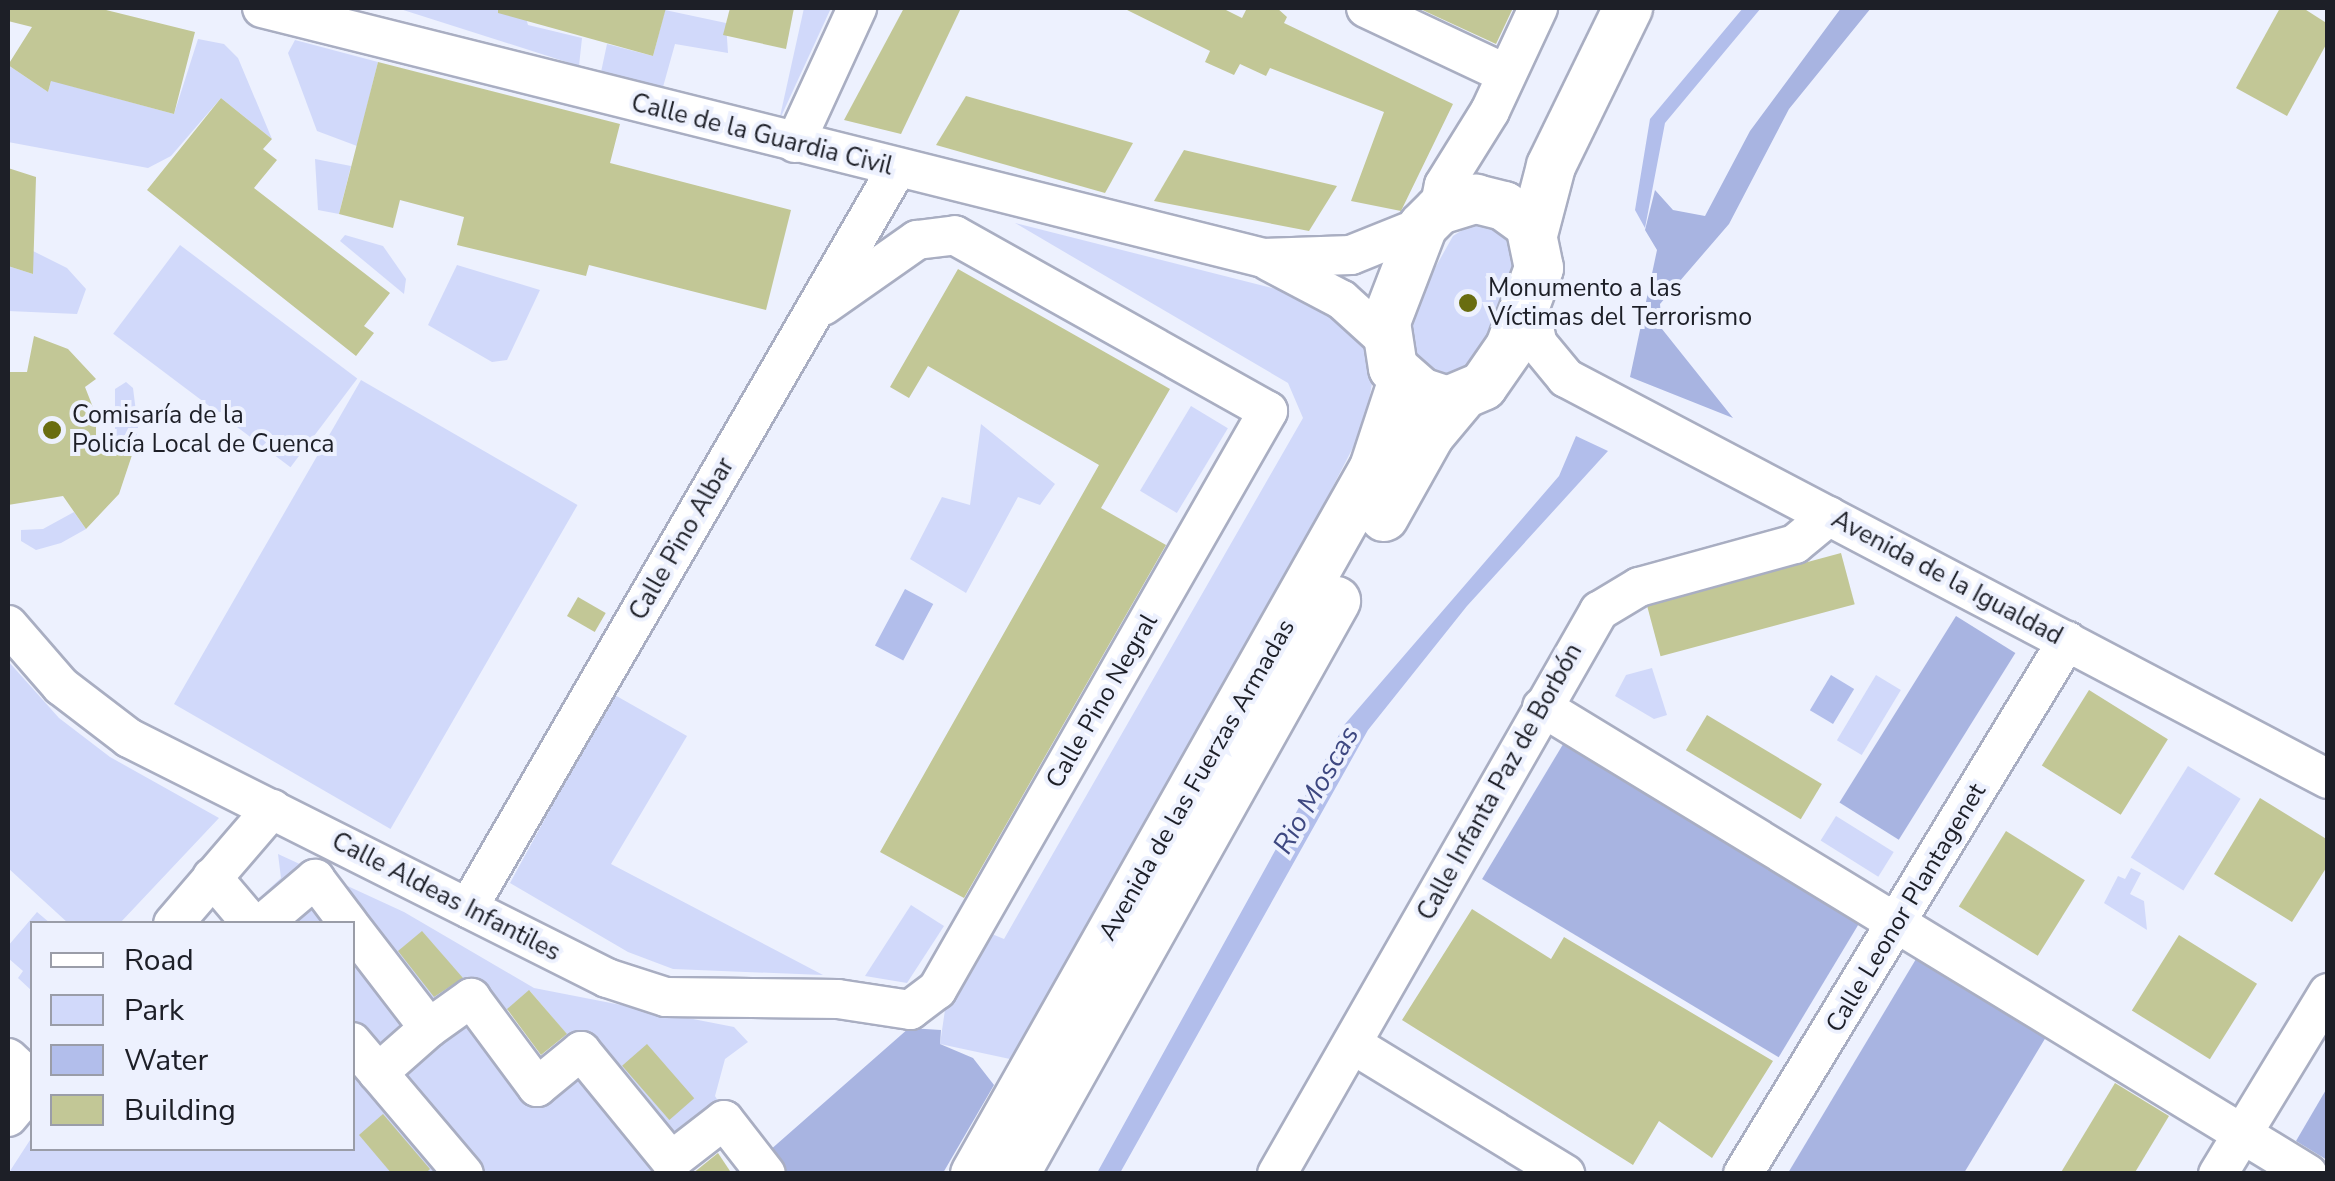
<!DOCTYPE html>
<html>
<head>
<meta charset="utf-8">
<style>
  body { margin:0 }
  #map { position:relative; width:2335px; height:1181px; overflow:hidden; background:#edf1fe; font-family:"Nunito Sans",sans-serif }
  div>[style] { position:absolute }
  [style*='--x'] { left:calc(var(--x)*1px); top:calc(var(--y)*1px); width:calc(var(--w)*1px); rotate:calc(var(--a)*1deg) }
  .green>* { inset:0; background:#d1d9fa; transform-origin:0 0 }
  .forest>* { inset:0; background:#a8b4e1; transform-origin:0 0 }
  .water>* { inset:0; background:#b2beeb; transform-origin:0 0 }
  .building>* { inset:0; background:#c2c796; transform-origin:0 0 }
  .roads { filter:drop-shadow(2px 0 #a9aec2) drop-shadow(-2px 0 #a9aec2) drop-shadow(0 2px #a9aec2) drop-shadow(0 -2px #a9aec2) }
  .minor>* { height:38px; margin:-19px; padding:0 19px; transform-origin:19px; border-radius:19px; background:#fff }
  .major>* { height:48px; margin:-24px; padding:0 24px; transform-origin:24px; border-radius:24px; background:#fff }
  .dots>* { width:28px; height:28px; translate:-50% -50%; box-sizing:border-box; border:5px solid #edf1fe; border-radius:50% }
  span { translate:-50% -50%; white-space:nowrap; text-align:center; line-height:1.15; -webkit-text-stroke:8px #edf1fe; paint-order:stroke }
  .street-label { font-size:25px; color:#1d1f27 }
  .poi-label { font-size:25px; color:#1d1f27 }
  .left { translate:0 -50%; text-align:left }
  .water-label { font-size:28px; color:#3e4881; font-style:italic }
  .frame { position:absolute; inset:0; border:10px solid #1d1f27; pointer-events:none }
  .legend { position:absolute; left:30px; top:921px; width:325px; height:230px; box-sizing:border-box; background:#edf1fe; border:2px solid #9a9da8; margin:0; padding:12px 18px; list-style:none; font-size:30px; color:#1d1f27 }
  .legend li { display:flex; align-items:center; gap:20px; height:50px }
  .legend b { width:50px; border:2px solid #9a9da8 }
</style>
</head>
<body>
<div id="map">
  <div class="green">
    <div style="clip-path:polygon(57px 8px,89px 8px,71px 86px,174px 114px,198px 39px,224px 44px,238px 58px,272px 139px,221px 98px,171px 156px,148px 168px,8px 142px,8px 65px,48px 92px,64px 34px,52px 31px)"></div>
    <div style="clip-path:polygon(397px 8px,523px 8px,528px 25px,582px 38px,579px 66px)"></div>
    <div style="clip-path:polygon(804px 8px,831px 8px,779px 121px)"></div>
    <div style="clip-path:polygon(665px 10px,726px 23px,728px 53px,675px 44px,663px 87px,601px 72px,607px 44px,653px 56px)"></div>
    <div style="clip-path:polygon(295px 40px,378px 62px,357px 146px,317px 131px,288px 53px)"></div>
    <div style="clip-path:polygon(315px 159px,351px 166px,339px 214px,318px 210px)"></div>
    <div style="clip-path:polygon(1491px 221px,1522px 241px,1509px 326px,1456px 381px,1427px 372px,1410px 349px,1409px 329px,1426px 284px,1453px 236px,1475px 222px)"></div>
    <div style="clip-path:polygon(1015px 223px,1304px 296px,1339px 315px,1363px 340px,1372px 384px,1364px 426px,1327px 498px,1010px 1059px,940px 1044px,946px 1003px,987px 932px,1004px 939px,1303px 418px,1288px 383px)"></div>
    <div style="clip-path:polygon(345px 235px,383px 246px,406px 279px,404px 294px,340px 241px)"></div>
    <div style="left:180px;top:245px;width:222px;height:111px;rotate:37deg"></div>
    <div style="clip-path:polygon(33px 251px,67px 268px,86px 289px,77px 314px,8px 311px,8px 266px,33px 274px)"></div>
    <div style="clip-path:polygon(457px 265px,540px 290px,507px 360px,492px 362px,428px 325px)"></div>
    <div style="left:361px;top:380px;width:250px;height:374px;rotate:30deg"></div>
    <div style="clip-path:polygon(126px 382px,133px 388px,138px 428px,134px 449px,115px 446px,115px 389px)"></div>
    <div style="left:1191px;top:406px;width:43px;height:99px;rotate:31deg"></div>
    <div style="clip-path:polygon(981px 424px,1055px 484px,1040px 505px,1018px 497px,966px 593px,910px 559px,942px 497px,970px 505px)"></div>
    <div style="clip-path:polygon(74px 512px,86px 529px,61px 543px,36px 550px,21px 541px,21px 530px,43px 529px)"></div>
    <div style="clip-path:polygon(8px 661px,59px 718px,110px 757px,219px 818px,120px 923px,68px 923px,8px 868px)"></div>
    <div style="clip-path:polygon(1652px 668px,1667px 715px,1654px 719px,1615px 696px,1626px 675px)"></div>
    <div style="left:1876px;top:675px;width:29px;height:76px;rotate:31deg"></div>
    <div style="clip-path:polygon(613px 694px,687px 736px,611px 864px,823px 975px,673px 969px,628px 952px,510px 883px)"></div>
    <div style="left:2188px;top:766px;width:62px;height:108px;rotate:32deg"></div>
    <div style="left:1836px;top:816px;width:68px;height:29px;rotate:32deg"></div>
    <div style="clip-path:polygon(evenodd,278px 854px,404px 912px,534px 988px,734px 1027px,748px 1042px,725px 1059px,715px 1096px,723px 1109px,654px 1173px,8px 1174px,32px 1137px,32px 1148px,352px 1148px,352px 924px,232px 923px,281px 878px,278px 854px,530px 991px,576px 1045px,539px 1083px,495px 1021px,530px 991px)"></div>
    <div style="clip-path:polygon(2131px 868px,2141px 873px,2130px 894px,2144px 901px,2147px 930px,2104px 903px,2118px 876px,2125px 879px)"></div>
    <div style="clip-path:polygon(911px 905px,944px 926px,907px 983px,865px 976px)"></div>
    <div style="clip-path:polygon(37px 912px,50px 923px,32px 924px,32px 991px,18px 978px,23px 971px,8px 958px,8px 946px)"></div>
  </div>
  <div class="forest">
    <div style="clip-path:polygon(1841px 8px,1871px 8px,1789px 109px,1729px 224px,1660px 304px,1662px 329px,1733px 418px,1630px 377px,1657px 250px,1645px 230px,1655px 190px,1673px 210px,1705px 216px,1750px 131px)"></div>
    <div style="left:1956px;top:616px;width:70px;height:220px;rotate:32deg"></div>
    <div style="left:1565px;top:741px;width:346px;height:161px;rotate:31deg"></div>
    <div style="clip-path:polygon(1916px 959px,2046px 1037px,1964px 1173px,1788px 1173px)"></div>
    <div style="clip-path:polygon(909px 1028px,941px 1030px,940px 1044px,973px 1058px,994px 1085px,943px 1173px,785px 1173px,769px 1151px)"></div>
    <div style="clip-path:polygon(2327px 1088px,2328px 1160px,2327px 1160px,2296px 1141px)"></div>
  </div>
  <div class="water">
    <div style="clip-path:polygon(1743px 8px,1761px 8px,1665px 123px,1645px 228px,1635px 210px,1650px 119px)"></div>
    <div style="clip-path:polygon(1576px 436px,1608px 451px,1467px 606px,1368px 730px,1120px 1173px,1097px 1173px,1345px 724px,1559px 476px)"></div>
    <div style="left:905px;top:589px;width:32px;height:64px;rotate:28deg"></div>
    <div style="left:1831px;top:675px;width:27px;height:41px;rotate:31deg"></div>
  </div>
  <div class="building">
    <div style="clip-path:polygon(8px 8px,98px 8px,195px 32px,174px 114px,51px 81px,48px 92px,8px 65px,32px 27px,8px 21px)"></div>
    <div style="clip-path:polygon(498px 8px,666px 8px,653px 56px,498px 13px)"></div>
    <div style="clip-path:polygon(730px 8px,794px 8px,786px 49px,723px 35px)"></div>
    <div style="clip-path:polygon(904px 8px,961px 8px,901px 134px,844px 120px)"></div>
    <div style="clip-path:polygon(1123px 8px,1222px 8px,1242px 18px,1247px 8px,1277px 8px,1287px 17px,1284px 23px,1453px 104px,1401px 211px,1351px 201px,1384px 112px,1270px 68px,1266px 76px,1240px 64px,1234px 75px,1205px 62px,1210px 51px)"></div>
    <div style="clip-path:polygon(1418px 8px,1513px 8px,1496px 44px)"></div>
    <div style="clip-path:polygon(2280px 8px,2303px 8px,2328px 24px,2328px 41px,2287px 116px,2236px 88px)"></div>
    <div style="clip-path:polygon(378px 62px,620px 124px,610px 163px,791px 210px,766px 310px,589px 265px,586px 276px,457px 245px,464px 217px,400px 200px,393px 228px,339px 214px)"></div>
    <div style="clip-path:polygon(966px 96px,1133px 143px,1105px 193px,936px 145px)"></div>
    <div style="clip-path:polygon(221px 98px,272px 139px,263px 149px,277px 160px,254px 188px,390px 293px,364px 326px,374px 333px,356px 356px,147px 190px)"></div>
    <div style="clip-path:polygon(1184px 150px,1337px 186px,1309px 231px,1154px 201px)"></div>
    <div style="clip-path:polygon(8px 168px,36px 177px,33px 274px,8px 266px)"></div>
    <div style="clip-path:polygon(958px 269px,1170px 389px,1101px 508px,1166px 545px,964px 898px,880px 852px,1099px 465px,928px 366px,909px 398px,890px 387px)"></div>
    <div style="clip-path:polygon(34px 336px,68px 349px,96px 379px,85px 387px,96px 415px,96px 443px,134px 449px,119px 494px,86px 529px,63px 496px,8px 505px,8px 372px,27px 372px)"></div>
    <div style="left:1841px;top:553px;width:53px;height:201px;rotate:75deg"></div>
    <div style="left:578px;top:597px;width:32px;height:22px;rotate:30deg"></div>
    <div style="left:2089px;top:690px;width:93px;height:89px;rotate:32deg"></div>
    <div style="left:1707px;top:715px;width:134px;height:41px;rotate:31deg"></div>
    <div style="clip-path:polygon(2260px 798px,2328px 840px,2328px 865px,2292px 922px,2214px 874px)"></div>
    <div style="left:2006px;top:831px;width:93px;height:89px;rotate:32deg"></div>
    <div style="clip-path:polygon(1472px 909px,1551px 959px,1564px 937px,1773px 1061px,1712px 1158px,1659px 1121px,1633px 1165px,1402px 1020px)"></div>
    <div style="clip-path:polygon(422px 931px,463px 978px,434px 997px,398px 951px)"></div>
    <div style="left:2179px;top:935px;width:92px;height:89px;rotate:32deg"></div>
    <div style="clip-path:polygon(529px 990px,567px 1034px,541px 1055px,507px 1009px)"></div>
    <div style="left:647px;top:1044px;width:72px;height:33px;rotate:49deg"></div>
    <div style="clip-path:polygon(2115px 1083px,2169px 1116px,2134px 1174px,2060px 1174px)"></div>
    <div style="clip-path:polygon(383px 1114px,430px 1169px,425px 1174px,392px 1174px,359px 1135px)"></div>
    <div style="clip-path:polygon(718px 1153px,732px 1174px,692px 1174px)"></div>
  </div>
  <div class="roads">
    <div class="minor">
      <div style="--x:262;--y:8;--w:1032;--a:14.02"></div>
      <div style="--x:1263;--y:258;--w:88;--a:-2"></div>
      <div style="--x:1351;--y:255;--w:78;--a:-21.9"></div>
      <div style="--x:1366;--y:8;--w:155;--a:25.2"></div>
      <div style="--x:795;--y:143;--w:149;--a:-65.3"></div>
      <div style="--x:1439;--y:210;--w:25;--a:-79"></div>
      <div style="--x:1444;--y:185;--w:87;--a:-58.1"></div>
      <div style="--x:1490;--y:111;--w:114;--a:-65"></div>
      <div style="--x:1270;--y:262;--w:81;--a:27.8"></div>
      <div style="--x:1342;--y:300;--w:58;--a:42.2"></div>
      <div style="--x:823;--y:306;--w:115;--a:-35.1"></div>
      <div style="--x:917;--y:240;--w:38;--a:-7"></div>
      <div style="--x:1529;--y:306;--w:39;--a:77"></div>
      <div style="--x:1538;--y:344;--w:44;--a:50.5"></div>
      <div style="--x:1566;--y:378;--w:861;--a:27.76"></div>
      <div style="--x:8;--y:625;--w:81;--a:49"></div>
      <div style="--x:61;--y:686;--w:86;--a:37.4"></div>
      <div style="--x:129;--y:738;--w:535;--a:26.66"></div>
      <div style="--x:607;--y:978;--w:62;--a:17.9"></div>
      <div style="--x:666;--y:997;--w:172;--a:0.7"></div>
      <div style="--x:838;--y:999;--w:73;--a:8.7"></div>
      <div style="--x:910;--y:1010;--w:34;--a:-37"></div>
      <div style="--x:937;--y:990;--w:667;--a:-60.24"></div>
      <div style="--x:1268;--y:411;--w:359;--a:-150.7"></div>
      <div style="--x:1542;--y:707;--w:897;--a:31.37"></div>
      <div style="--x:212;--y:877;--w:62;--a:49.6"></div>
      <div style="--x:468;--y:908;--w:853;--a:-59.89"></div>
      <div style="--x:173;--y:924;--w:152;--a:-49.3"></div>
      <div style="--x:262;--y:924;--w:70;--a:-40.3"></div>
      <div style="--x:315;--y:879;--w:56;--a:52.9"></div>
      <div style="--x:352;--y:928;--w:126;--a:52.4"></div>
      <div style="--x:429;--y:1028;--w:52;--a:-35.5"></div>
      <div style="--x:471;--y:998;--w:111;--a:53.4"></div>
      <div style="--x:537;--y:1087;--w:57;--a:-39.3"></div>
      <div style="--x:581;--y:1051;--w:142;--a:50.7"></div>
      <div style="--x:671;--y:1161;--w:67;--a:-37.7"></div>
      <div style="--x:724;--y:1120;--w:68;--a:52.1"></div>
      <div style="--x:352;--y:1042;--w:173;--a:49.7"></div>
      <div style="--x:1352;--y:1044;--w:250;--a:31.4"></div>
      <div style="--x:8;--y:1058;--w:33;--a:43"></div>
      <div style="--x:378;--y:1073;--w:68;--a:-41.4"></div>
      <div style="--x:8;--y:1117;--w:38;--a:-50"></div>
      <div style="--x:1277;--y:1174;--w:649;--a:-60.23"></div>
      <div style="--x:1599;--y:611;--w:47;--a:-31"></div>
      <div style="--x:1639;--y:587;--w:162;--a:-15.4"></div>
      <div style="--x:1795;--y:544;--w:44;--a:-39.5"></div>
      <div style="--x:1743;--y:1174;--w:624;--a:-58.71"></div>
      <div style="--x:2218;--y:1174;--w:212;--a:-58.7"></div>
    </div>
    <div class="major">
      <div style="--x:1476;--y:199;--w:29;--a:14"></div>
      <div style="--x:1504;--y:206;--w:32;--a:36"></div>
      <div style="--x:1530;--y:225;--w:44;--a:78.2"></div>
      <div style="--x:1539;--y:268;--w:84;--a:110.2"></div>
      <div style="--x:1510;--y:347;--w:47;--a:124.7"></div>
      <div style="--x:1483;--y:386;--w:38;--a:157"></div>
      <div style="--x:1448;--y:401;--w:28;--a:-162"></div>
      <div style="--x:1421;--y:392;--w:37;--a:-139"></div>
      <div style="--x:1393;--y:368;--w:47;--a:-98.7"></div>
      <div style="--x:1386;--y:322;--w:103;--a:-68.9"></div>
      <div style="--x:1423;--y:226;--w:23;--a:-45"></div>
      <div style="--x:1439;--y:210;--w:39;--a:-17"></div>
      <div style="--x:1534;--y:231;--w:67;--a:-75.3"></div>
      <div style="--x:1551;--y:166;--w:176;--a:-64"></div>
      <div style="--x:1384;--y:517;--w:94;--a:-60.7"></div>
      <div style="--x:1430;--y:435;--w:47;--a:-50.2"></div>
      <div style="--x:975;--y:1174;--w:811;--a:-60.53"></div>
      <div style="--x:1374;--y:468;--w:93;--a:-71.8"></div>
      <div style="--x:1015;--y:1174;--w:657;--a:-60.74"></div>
    </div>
  </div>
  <div class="dots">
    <div style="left:1468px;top:303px;background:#696d10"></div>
    <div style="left:52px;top:430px;background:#696d10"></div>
  </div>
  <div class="street-label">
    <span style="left:762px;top:135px;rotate:14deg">Calle de la Guardia Civil</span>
    <span style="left:682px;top:539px;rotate:-60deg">Calle Pino Albar</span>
    <span style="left:1947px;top:578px;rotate:28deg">Avenida de la Igualdad</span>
    <span style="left:1102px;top:701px;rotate:-60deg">Calle Pino Negral</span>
    <span style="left:1197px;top:780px;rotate:-60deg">Avenida de las Fuerzas Armadas</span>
    <span style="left:1500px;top:782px;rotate:-61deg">Calle Infanta Paz de Borbón</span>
    <span style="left:446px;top:897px;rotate:27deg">Calle Aldeas Infantiles</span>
    <span style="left:1906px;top:908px;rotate:-59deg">Calle Leonor Plantagenet</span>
  </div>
  <div class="poi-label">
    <span class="left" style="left:1488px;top:303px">Monumento a las<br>Víctimas del Terrorismo</span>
    <span class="left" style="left:72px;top:430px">Comisaría de la<br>Policía Local de Cuenca</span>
  </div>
  <div class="water-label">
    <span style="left:1316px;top:790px;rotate:-60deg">Rio Moscas</span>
  </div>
  <div class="frame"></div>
  <ul class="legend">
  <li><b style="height:12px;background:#fff"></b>Road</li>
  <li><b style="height:28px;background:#d1d9fa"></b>Park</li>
  <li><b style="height:28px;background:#b2beeb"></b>Water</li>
  <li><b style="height:28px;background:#c2c796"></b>Building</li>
  </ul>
</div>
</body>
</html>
